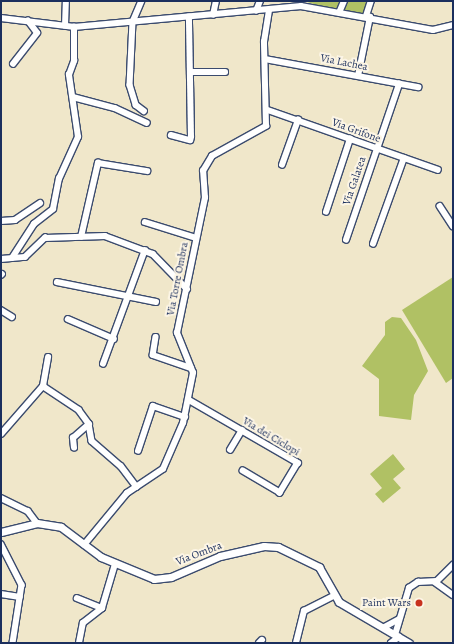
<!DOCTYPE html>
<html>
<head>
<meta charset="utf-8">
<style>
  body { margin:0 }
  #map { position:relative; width:454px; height:644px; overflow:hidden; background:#f0e7ca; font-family:Alegreya,serif }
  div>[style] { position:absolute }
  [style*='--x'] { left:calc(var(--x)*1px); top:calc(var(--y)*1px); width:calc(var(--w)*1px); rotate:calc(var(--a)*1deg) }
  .green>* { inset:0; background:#b0c164 }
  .roads { filter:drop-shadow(1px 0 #3b4b6e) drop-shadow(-1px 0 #3b4b6e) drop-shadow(0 1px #3b4b6e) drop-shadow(0 -1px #3b4b6e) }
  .minor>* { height:5.5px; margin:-2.75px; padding:0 2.75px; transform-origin:2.75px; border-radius:2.75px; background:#fff }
  .major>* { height:7px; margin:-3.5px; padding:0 3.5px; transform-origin:3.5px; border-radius:3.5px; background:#fff }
  .dots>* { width:11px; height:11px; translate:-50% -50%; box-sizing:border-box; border:2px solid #fcf5e5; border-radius:50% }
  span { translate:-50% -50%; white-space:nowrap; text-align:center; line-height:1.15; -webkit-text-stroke:4px #fcf5e5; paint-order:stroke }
  .street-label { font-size:11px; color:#1b2f5e }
  .poi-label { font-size:11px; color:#1b2f5e }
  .right { translate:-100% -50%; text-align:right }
  .frame { position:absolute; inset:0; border:2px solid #1b2f5e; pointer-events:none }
</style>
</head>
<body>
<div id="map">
  <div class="green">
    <div style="clip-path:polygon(304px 1px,340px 1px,336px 11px)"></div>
    <div style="clip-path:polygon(346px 1px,369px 1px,363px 15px,342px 11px)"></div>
    <div style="clip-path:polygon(453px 277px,453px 378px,446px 383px,402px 310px)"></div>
    <div style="clip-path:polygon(392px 317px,401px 318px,416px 340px,428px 371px,414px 395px,411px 420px,379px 416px,379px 379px,362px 366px,385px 335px,385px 322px)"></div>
    <div style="clip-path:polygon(393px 454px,405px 469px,393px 479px,401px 488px,383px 503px,375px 494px,382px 488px,370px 474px)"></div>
  </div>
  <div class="roads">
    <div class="minor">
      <div style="--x:142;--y:1;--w:23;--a:113"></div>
      <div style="--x:133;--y:22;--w:63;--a:92.7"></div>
      <div style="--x:130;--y:85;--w:21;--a:73"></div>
      <div style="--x:136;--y:105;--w:10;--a:37"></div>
      <div style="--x:256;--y:11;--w:11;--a:-68"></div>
      <div style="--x:339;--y:13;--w:13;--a:-67"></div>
      <div style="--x:213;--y:15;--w:14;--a:-78"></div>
      <div style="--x:366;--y:16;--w:16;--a:-72"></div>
      <div style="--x:1;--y:18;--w:74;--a:7"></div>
      <div style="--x:74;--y:27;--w:228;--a:-5.3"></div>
      <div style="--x:301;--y:6;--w:134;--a:10.3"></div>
      <div style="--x:433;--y:30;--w:21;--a:-14"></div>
      <div style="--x:65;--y:26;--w:25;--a:-88"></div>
      <div style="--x:265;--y:59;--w:156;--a:10.4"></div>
      <div style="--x:13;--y:64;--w:39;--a:-52"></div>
      <div style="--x:37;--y:33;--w:15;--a:-127"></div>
      <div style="--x:190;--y:72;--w:35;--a:0"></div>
      <div style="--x:358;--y:76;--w:60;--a:-78.5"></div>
      <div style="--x:73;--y:97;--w:43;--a:14.7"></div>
      <div style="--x:115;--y:108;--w:35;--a:25"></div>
      <div style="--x:268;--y:110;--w:180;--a:19.4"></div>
      <div style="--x:171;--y:135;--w:20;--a:15"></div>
      <div style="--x:190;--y:140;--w:3;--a:-72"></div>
      <div style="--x:191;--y:137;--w:120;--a:-91"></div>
      <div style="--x:282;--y:165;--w:48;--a:-70.4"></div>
      <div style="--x:440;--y:206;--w:24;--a:57"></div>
      <div style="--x:326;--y:212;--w:77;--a:-71.8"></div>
      <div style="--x:1;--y:221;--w:14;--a:-4"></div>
      <div style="--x:15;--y:220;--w:30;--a:-34"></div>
      <div style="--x:145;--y:222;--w:53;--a:17.4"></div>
      <div style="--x:81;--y:237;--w:76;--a:-77.1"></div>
      <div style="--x:98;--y:163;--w:50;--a:9.3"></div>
      <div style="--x:346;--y:240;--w:165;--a:-71.2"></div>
      <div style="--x:373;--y:244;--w:91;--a:-70.2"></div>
      <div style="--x:12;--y:258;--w:40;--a:-57.1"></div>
      <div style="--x:34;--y:224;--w:24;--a:-38"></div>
      <div style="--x:53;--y:209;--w:31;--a:-79"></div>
      <div style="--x:59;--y:179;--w:46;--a:-65.7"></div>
      <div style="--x:78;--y:137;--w:63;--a:-98.3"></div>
      <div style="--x:69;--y:75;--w:15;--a:-70"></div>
      <div style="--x:74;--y:61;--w:34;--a:-90"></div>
      <div style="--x:1;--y:259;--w:24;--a:-5"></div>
      <div style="--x:25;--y:257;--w:28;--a:-44"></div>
      <div style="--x:45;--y:238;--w:60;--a:-1.9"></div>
      <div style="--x:105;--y:236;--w:51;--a:20.6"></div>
      <div style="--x:153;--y:254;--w:49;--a:45.8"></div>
      <div style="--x:1;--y:275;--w:1;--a:-45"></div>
      <div style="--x:57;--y:282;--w:101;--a:11.4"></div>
      <div style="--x:1;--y:310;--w:13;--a:32"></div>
      <div style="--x:68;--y:319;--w:50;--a:23.5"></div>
      <div style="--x:156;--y:337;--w:18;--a:99"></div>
      <div style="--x:153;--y:355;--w:40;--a:18.9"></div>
      <div style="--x:103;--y:364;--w:121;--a:-69.8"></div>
      <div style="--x:43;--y:386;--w:43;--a:33.7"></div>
      <div style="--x:79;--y:410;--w:17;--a:54"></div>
      <div style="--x:89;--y:424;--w:17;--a:80"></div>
      <div style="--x:92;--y:441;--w:38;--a:41"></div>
      <div style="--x:121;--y:466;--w:26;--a:53"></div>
      <div style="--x:43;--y:386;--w:29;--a:-80"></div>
      <div style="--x:189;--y:400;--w:126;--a:30"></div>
      <div style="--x:298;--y:463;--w:35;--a:121"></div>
      <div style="--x:280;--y:493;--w:43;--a:-149.3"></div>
      <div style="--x:1;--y:434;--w:64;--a:-48.8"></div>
      <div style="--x:74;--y:448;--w:10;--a:-96"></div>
      <div style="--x:73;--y:438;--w:21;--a:-41"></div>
      <div style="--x:230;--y:450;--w:23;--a:-59"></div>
      <div style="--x:138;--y:451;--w:47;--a:-71.6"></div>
      <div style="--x:153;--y:406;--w:34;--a:19"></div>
      <div style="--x:1;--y:498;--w:30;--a:26"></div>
      <div style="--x:28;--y:511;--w:15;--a:53"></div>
      <div style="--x:1;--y:544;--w:46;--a:62.9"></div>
      <div style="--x:22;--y:585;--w:59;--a:98.8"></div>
      <div style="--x:84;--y:545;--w:67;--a:-50.4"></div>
      <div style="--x:127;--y:493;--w:43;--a:-33.7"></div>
      <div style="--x:163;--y:469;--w:50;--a:-66.5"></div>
      <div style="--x:183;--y:423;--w:51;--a:-78.7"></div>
      <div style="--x:193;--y:373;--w:43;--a:-111.8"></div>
      <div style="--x:177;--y:333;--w:138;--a:-78.3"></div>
      <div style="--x:205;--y:198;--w:27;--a:-94"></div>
      <div style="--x:203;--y:171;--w:17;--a:-59"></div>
      <div style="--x:212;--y:156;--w:62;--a:-29.1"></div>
      <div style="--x:266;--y:126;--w:84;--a:-91.4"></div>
      <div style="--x:264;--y:42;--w:32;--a:-81"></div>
      <div style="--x:435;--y:582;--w:22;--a:36"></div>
      <div style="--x:1;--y:594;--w:19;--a:9"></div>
      <div style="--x:77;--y:598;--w:27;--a:22"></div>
      <div style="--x:383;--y:628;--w:18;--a:-29"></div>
      <div style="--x:395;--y:635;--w:49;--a:-73.4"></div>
      <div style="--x:409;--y:588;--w:11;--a:-34"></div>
      <div style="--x:418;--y:582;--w:19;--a:-3"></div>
      <div style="--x:437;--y:581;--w:23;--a:-45"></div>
      <div style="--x:79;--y:643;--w:20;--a:-79"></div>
      <div style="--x:83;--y:623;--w:24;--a:-38"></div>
      <div style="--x:102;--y:608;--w:46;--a:-73.5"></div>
      <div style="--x:259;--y:643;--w:4;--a:-45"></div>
      <div style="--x:296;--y:643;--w:33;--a:-76"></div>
      <div style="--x:304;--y:611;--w:34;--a:-27"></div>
      <div style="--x:391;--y:643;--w:10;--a:-37"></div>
    </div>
    <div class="major">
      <div style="--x:1;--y:532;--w:37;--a:-14"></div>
      <div style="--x:37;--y:523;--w:24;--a:9"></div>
      <div style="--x:61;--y:527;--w:50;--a:36.9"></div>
      <div style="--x:101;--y:557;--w:57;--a:22.5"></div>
      <div style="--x:154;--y:579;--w:17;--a:-7"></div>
      <div style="--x:171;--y:577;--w:53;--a:-23.2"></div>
      <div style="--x:220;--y:556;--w:45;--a:-12.8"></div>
      <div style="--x:264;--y:546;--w:14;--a:4"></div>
      <div style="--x:278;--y:547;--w:46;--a:26"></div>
      <div style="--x:319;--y:567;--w:40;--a:60.3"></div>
      <div style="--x:339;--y:602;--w:81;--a:30.4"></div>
    </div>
  </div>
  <div class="dots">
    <div style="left:419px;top:603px;background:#c8321e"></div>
  </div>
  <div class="street-label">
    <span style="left:344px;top:63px;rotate:11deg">Via Lachea</span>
    <span style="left:356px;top:131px;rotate:20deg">Via Grifone</span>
    <span style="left:355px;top:181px;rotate:-71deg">Via Galatea</span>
    <span style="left:178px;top:279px;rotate:-79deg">Via Torre Ombra</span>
    <span style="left:271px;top:437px;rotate:31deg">Via dei Ciclopi</span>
    <span style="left:199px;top:554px;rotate:-21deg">Via Ombra</span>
  </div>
  <div class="poi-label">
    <span class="right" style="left:411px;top:603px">Paint Wars</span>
  </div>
  <div class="frame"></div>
</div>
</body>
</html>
